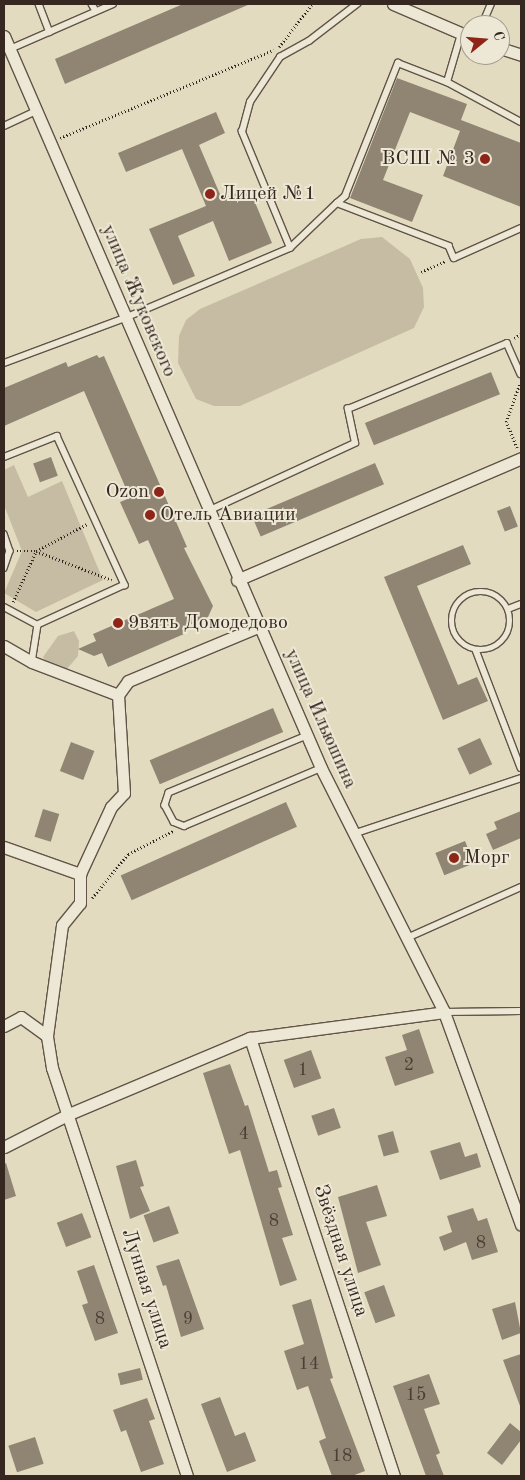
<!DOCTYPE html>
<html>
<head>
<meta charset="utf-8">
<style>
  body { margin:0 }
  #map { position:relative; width:525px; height:1480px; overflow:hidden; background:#e3dbbf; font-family:"Old Standard TT",serif }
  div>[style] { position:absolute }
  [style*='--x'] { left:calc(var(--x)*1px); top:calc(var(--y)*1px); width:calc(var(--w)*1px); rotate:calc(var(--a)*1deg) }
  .green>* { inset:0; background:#c6bca4 }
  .building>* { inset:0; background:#908573; transform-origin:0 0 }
  .path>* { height:2.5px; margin-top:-1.25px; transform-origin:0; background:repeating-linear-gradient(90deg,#362721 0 1px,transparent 0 3.5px) }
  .roads { filter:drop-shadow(1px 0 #615448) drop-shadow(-1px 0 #615448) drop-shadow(0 1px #615448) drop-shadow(0 -1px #615448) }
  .lane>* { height:5.5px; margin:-2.75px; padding:0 2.75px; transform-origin:2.75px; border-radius:2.75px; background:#ede8d5 }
  .lane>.ring { margin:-2.75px; padding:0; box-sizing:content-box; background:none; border:5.5px solid #ede8d5; border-radius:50% }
  .street>* { height:11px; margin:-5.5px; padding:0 5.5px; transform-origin:5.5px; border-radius:5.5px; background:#ede8d5 }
  .dots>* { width:14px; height:14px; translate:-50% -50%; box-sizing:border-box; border:2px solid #ede8d5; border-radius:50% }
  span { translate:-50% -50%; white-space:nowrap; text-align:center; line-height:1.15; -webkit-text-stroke:4px #ede8d5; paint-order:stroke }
  .number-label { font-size:18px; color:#4c3e36 }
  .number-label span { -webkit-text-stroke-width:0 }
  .poi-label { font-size:20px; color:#362721 }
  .right { translate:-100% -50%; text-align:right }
  .left { translate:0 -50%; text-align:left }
  .street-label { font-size:20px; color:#362721 }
  .frame { position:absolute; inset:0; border:5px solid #362721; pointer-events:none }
  .north { position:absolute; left:460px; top:15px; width:50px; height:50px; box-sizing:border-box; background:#ede8d5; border:1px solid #a49b8d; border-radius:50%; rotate:73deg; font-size:14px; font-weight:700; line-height:20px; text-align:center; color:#362721 }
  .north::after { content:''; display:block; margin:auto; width:18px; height:22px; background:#8f2418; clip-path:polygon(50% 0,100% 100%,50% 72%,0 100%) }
</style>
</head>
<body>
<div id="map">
  <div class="green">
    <div style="clip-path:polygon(382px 237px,410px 259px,423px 288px,424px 307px,414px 328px,240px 406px,214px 406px,196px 399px,178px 363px,179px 336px,186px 320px,200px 309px,361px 239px)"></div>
    <div style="clip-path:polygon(14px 465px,28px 497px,62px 481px,103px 580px,36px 612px,4px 593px,22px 551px,4px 505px,4px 470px)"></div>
    <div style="clip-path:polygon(74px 631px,79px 641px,78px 656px,66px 670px,46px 663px,43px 657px,58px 636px)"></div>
  </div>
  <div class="building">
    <div style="clip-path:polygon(183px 4px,250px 4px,65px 84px,55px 59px)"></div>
    <div style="clip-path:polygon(397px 78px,467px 104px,461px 120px,521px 143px,521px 207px,443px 176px,460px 131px,410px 112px,383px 180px,423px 195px,412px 222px,350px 198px)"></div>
    <div style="clip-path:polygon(216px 112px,225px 133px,199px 145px,222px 199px,249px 188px,272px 243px,229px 261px,213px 221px,178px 236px,195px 276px,173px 285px,149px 229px,206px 206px,182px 149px,126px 172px,118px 153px)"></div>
    <div style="clip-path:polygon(97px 355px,99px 358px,104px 356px,187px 547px,184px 548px,213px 606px,208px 617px,182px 628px,184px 634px,108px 667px,102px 653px,94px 656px,78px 649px,96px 641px,93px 634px,174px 599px,148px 540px,139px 544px,120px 502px,130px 498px,84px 391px,4px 426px,4px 388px,66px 362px,68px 367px)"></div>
    <div style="left:491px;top:372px;width:24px;height:136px;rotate:68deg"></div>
    <div style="left:51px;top:457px;width:20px;height:19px;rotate:70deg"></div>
    <div style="left:375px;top:463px;width:23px;height:134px;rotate:67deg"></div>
    <div style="left:510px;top:506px;width:22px;height:14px;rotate:69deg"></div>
    <div style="clip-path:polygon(463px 545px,471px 564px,417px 586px,458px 685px,477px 677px,488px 701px,443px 720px,384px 577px)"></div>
    <div style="left:273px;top:708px;width:26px;height:134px;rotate:67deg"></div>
    <div style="left:480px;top:738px;width:29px;height:25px;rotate:65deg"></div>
    <div style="left:71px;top:742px;width:25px;height:31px;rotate:21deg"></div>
    <div style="left:286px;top:802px;width:27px;height:181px;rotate:66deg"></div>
    <div style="left:43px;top:809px;width:17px;height:29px;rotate:17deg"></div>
    <div style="clip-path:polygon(521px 811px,521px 838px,493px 850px,486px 834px,497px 829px,494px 822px)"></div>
    <div style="left:465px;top:841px;width:24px;height:32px;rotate:68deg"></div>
    <div style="clip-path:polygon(419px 1029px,434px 1073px,395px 1086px,385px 1057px,407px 1050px,402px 1035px)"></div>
    <div style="left:311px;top:1050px;width:30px;height:29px;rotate:70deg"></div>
    <div style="clip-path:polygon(230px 1064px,245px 1106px,248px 1105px,269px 1172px,277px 1170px,282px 1187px,278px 1188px,293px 1235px,282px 1238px,297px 1280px,280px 1286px,240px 1150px,229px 1154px,203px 1073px)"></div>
    <div style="left:334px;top:1108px;width:21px;height:24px;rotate:71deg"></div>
    <div style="left:393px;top:1131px;width:22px;height:16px;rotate:74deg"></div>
    <div style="clip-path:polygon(460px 1142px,465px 1157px,477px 1153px,481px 1167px,440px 1180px,430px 1151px)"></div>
    <div style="clip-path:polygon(136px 1160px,144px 1186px,140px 1187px,150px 1211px,130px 1219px,116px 1166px)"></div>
    <div style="clip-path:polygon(6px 1163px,16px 1196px,4px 1200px,4px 1164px)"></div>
    <div style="clip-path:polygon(377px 1185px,387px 1216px,366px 1222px,381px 1265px,358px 1273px,338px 1197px)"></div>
    <div style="left:169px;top:1206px;width:29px;height:27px;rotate:70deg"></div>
    <div style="clip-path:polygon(473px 1208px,478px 1221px,487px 1218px,498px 1252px,472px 1260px,466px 1242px,444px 1251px,439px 1237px,452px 1232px,447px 1216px)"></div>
    <div style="left:82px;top:1213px;width:26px;height:27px;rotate:69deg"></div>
    <div style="clip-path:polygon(179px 1259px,204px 1329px,181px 1337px,166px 1285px,163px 1286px,156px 1266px)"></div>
    <div style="clip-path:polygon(94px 1265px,118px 1333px,95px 1341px,82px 1305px,88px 1303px,77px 1271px)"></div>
    <div style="left:384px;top:1285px;width:33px;height:21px;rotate:70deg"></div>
    <div style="clip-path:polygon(311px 1299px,333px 1378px,330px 1379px,365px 1471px,352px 1476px,332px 1476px,319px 1441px,326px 1438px,308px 1386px,297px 1390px,284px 1351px,304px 1344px,292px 1305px)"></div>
    <div style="clip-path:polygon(515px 1302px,521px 1333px,502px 1340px,492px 1309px)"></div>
    <div style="clip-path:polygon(521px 1354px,521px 1405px,520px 1406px,503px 1360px)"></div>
    <div style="left:140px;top:1368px;width:12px;height:23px;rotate:76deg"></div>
    <div style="clip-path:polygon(429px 1374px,440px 1404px,424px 1409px,440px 1453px,436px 1455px,444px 1476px,426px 1476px,393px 1386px)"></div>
    <div style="clip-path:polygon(220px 1397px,235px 1436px,245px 1432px,256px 1461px,227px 1472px,201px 1404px)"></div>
    <div style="clip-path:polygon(147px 1398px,155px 1419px,149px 1421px,164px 1464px,141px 1472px,126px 1430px,121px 1432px,113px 1410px)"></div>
    <div style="clip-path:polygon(510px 1423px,521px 1432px,521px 1440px,502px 1465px,487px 1453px)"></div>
    <div style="left:35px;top:1437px;width:28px;height:28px;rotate:72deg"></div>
  </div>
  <div class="path">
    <div style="--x:279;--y:47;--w:54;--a:-52.5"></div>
    <div style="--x:60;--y:138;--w:231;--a:-22.4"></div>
    <div style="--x:421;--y:272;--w:27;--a:-24"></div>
    <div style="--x:514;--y:338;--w:8;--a:-30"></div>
    <div style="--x:517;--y:448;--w:28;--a:-113"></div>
    <div style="--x:506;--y:422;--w:41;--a:-70.3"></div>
    <div style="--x:17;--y:551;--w:19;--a:0"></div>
    <div style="--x:36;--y:551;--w:58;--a:-27.9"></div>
    <div style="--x:13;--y:602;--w:56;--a:-65.7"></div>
    <div style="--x:36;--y:551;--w:81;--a:20.9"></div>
    <div style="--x:92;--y:898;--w:57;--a:-50.7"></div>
    <div style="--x:128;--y:854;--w:51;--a:-27.1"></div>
  </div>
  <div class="roads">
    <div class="lane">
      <div style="--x:39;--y:4;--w:30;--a:69"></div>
      <div style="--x:92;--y:4;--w:8;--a:60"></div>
      <div style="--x:482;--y:25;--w:23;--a:-67"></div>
      <div style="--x:10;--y:49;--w:112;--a:-23.6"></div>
      <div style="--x:447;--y:82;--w:84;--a:28.4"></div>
      <div style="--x:4;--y:126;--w:35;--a:-25"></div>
      <div style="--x:337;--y:203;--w:11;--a:-41"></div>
      <div style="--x:345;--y:196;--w:143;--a:-68.3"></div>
      <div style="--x:398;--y:63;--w:53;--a:21.2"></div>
      <div style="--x:447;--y:82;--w:50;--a:-73.7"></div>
      <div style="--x:290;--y:248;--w:126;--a:-112.5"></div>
      <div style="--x:242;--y:132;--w:31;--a:-75"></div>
      <div style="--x:250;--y:102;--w:54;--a:-56.3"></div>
      <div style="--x:280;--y:57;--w:33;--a:-29"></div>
      <div style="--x:309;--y:41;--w:61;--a:-37.6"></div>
      <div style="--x:4;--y:363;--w:129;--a:-20.4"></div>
      <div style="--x:125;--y:318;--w:179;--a:-23"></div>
      <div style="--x:290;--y:248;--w:65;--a:-43.8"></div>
      <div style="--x:337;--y:203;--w:120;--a:21"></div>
      <div style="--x:449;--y:246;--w:13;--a:67"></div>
      <div style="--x:454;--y:258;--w:73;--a:-24.1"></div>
      <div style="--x:4;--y:457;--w:57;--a:-21.6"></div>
      <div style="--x:57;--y:436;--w:164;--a:65.5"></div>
      <div style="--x:125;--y:585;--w:96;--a:155.3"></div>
      <div style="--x:38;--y:625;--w:37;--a:99"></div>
      <div style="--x:208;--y:511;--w:162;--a:-24.8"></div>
      <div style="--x:355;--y:443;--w:35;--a:-102"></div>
      <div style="--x:348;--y:409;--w:172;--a:-22.5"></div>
      <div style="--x:507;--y:343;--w:34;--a:66"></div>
      <div style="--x:4;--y:534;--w:18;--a:71"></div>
      <div style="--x:10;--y:551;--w:18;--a:109"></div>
      <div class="ring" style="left:452px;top:592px;width:52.5px;height:52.5px"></div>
      <div style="--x:4;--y:607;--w:38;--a:28"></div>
      <div style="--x:508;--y:609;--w:14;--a:-21"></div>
      <div style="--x:476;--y:650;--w:126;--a:69.1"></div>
      <div style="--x:307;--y:736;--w:149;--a:157.6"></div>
      <div style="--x:169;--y:793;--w:13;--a:108"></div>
      <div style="--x:165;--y:805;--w:19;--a:62"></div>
      <div style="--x:174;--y:822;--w:11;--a:22"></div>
      <div style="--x:184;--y:826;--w:149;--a:-22.9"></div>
      <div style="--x:353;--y:834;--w:177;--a:-18.4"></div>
      <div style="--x:407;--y:938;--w:125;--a:-24.1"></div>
      <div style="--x:444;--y:1012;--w:77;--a:-0.7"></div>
    </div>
    <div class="street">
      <div style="--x:393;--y:4;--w:84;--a:23.2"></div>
      <div style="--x:4;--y:36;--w:798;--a:66.58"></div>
      <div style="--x:321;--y:768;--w:273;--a:63.2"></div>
      <div style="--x:444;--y:1012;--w:226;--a:70.1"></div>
      <div style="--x:500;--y:48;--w:22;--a:18"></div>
      <div style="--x:237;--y:580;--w:309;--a:-23.2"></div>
      <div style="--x:4;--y:646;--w:32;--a:30"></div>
      <div style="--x:32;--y:662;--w:92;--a:21"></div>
      <div style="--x:4;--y:847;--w:81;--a:19.6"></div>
      <div style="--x:4;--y:1026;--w:19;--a:-28"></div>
      <div style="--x:21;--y:1017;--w:32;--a:36"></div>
      <div style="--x:250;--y:1038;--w:461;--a:71.8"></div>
      <div style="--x:4;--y:1147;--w:73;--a:-26.9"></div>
      <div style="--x:69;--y:1114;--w:196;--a:-22.8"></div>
      <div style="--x:250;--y:1038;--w:196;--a:-7.6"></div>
      <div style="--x:187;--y:1476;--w:430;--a:-108.3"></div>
      <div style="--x:52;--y:1068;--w:32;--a:-99"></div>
      <div style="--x:47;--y:1036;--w:112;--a:-82.3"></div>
      <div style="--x:62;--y:925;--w:28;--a:-51"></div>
      <div style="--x:80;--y:903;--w:29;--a:-90"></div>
      <div style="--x:80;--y:874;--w:74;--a:-65.2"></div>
      <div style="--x:111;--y:807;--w:19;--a:-47"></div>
      <div style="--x:124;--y:793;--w:98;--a:-93.5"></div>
      <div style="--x:118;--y:695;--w:17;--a:-54"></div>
      <div style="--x:128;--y:681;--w:141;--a:-22.6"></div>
    </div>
  </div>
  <div class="dots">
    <div style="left:485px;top:159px;background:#8f2418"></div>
    <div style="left:210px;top:194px;background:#8f2418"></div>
    <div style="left:159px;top:492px;background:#8f2418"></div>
    <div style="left:150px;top:515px;background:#8f2418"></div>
    <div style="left:118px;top:623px;background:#8f2418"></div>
    <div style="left:454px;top:858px;background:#8f2418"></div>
  </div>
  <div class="number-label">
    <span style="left:409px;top:1065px">2</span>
    <span style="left:303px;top:1070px">1</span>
    <span style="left:244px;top:1134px">4</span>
    <span style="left:274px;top:1221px">8</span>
    <span style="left:481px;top:1243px">8</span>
    <span style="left:100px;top:1319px">8</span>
    <span style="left:188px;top:1319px">9</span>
    <span style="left:309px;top:1364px">14</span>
    <span style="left:416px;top:1395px">15</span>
    <span style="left:342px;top:1456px">18</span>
  </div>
  <div class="poi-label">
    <span class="right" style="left:475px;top:159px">ВСШ № 3</span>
    <span class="left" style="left:220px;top:194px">Лицей №1</span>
    <span class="right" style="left:149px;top:492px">Ozon</span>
    <span class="left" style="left:160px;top:515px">Отель Авиации</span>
    <span class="left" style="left:128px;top:623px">9вять Домодедово</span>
    <span class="left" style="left:464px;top:858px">Морг</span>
  </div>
  <div class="street-label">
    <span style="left:138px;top:301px;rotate:67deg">улица Жуковского</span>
    <span style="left:320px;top:719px;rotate:66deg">улица Ильюшина</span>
    <span style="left:340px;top:1251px;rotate:72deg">Звёздная улица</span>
    <span style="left:146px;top:1289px;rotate:72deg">Лунная улица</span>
  </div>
  <div class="frame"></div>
  <div class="north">С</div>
</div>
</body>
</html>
